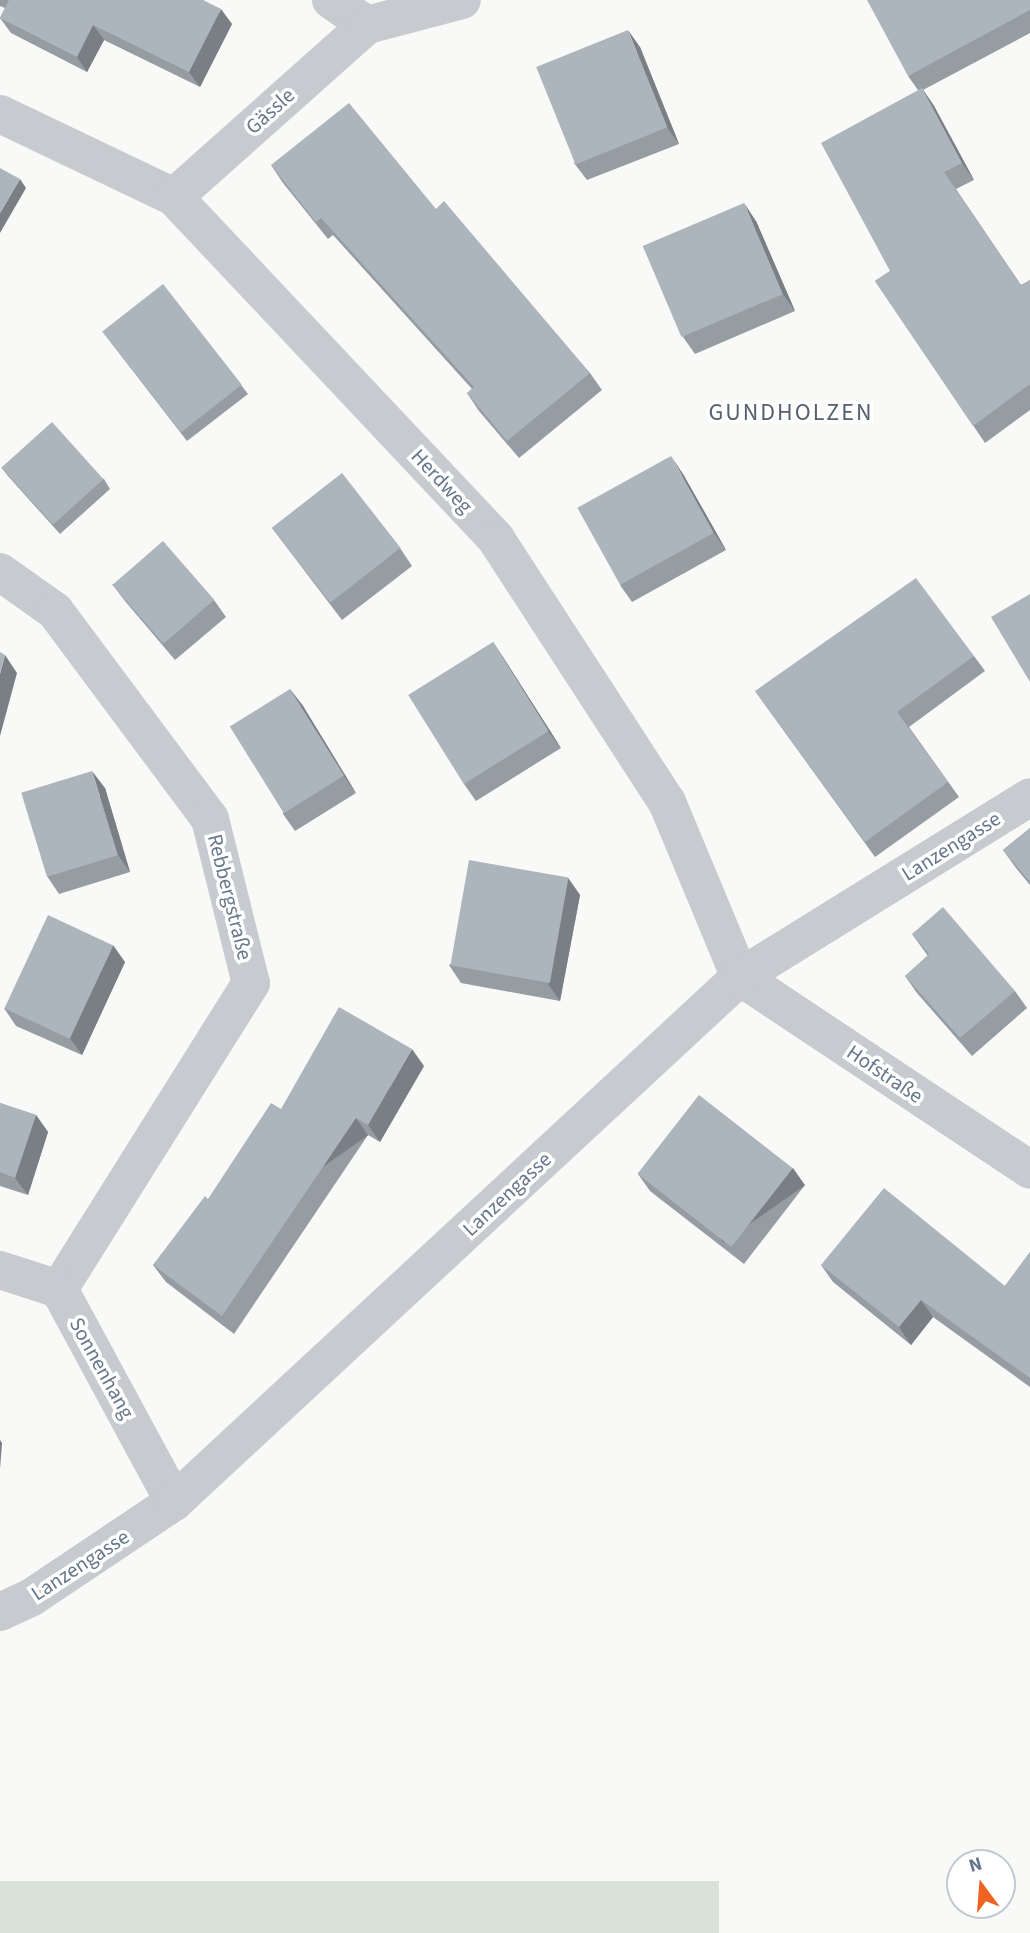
<!DOCTYPE html>
<html>
<head>
<meta charset="utf-8">
<style>
  body { margin:0 }
  #map { position:relative; width:1030px; height:1933px; overflow:hidden; background:#f9f9f7; font-family:"Source Sans 3",sans-serif }
  div>[style] { position:absolute }
  [style*='--x'] { left:calc(var(--x)*1px); top:calc(var(--y)*1px); width:calc(var(--w)*1px); rotate:calc(var(--a)*1deg) }
  .green>* { inset:0; background:#dae1d7; transform-origin:0 0 }
  .street>* { height:38px; margin:-19px; padding:0 19px; transform-origin:19px; border-radius:19px; background:#c7cacf }
  .wall>* { inset:0; background:#959ca2 }
  .shaded-wall>* { inset:0; background:#797f84; transform-origin:0 0 }
  .building>* { inset:0; background:#adb5bc; transform-origin:0 0 }
  span { translate:-50% -50%; white-space:nowrap; text-align:center; line-height:1.15; -webkit-text-stroke:7px #fff; paint-order:stroke }
  .street-label { font-size:21px; color:#66778a }
  .quarter-label { font-size:24px; color:#55616e; letter-spacing:2px }
  .north { position:absolute; left:946px; top:1849px; width:70px; height:70px; box-sizing:border-box; background:#fff; border:2px solid #c2c9d0; border-radius:50%; rotate:344deg; font-size:19px; font-weight:700; line-height:28px; text-align:center; color:#66778a }
  .north::after { content:''; display:block; margin:auto; width:24px; height:32px; background:#ee6322; clip-path:polygon(50% 0,100% 100%,50% 72%,0 100%) }
</style>
</head>
<body>
<div id="map">
  <div class="green">
    <div style="left:0;top:1881px;width:719px;height:52px"></div>
  </div>
  <div class="street">
    <div style="--x:331;--y:0;--w:44;--a:34.8"></div>
    <div style="--x:0;--y:114;--w:193;--a:25.5"></div>
    <div style="--x:174;--y:197;--w:470;--a:46.7"></div>
    <div style="--x:496;--y:539;--w:314;--a:57"></div>
    <div style="--x:667;--y:802;--w:190;--a:67.4"></div>
    <div style="--x:174;--y:197;--w:259;--a:-41.7"></div>
    <div style="--x:367;--y:25;--w:98;--a:-14.7"></div>
    <div style="--x:0;--y:572;--w:67;--a:35.3"></div>
    <div style="--x:55;--y:611;--w:259;--a:53.3"></div>
    <div style="--x:210;--y:819;--w:169;--a:76"></div>
    <div style="--x:251;--y:983;--w:361;--a:122.1"></div>
    <div style="--x:740;--y:977;--w:348;--a:33.6"></div>
    <div style="--x:0;--y:1270;--w:62;--a:17.9"></div>
    <div style="--x:59;--y:1289;--w:242;--a:61.6"></div>
    <div style="--x:0;--y:1612;--w:35;--a:-25"></div>
    <div style="--x:32;--y:1597;--w:171;--a:-33.8"></div>
    <div style="--x:174;--y:1502;--w:772;--a:-42.85"></div>
    <div style="--x:740;--y:977;--w:341;--a:-31.8"></div>
  </div>
  <div class="wall">
    <div style="clip-path:polygon(0 0,203px 0,232px 24px,200px 87px,104px 40px,87px 72px,11px 33px,0 18px,5px 8px,0 6px)"></div>
    <div style="clip-path:polygon(1030px 0,1030px 33px,923px 90px,934px 106px,974px 180px,956px 189px,1021px 285px,1030px 280px,1030px 410px,985px 443px,875px 281px,890px 271px,918px 90px,908px 76px)"></div>
    <div style="clip-path:polygon(640px 47px,679px 144px,587px 180px,574px 163px)"></div>
    <div style="clip-path:polygon(271px 165px,436px 209px,590px 373px,602px 390px,519px 458px,479px 411px,467px 393px,472px 389px,333px 235px,328px 239px,283px 183px)"></div>
    <div style="clip-path:polygon(756px 221px,795px 311px,695px 354px,683px 337px)"></div>
    <div style="clip-path:polygon(102px 331px,241px 385px,248px 394px,187px 441px)"></div>
    <div style="clip-path:polygon(1px 467px,104px 479px,110px 489px,60px 534px,8px 476px)"></div>
    <div style="clip-path:polygon(683px 474px,726px 550px,632px 602px,620px 585px)"></div>
    <div style="clip-path:polygon(272px 528px,400px 548px,412px 566px,342px 620px)"></div>
    <div style="clip-path:polygon(112px 584px,214px 600px,226px 617px,175px 660px,125px 601px)"></div>
    <div style="clip-path:polygon(493px 642px,561px 748px,476px 801px,464px 784px)"></div>
    <div style="clip-path:polygon(974px 656px,985px 671px,909px 727px,959px 797px,875px 857px,755px 691px)"></div>
    <div style="clip-path:polygon(290px 689px,303px 706px,356px 793px,295px 831px,283px 814px)"></div>
    <div style="clip-path:polygon(105px 788px,130px 872px,59px 894px,47px 876px)"></div>
    <div style="clip-path:polygon(1030px 828px,1030px 885px,1016px 868px,1003px 850px)"></div>
    <div style="clip-path:polygon(568px 878px,580px 895px,560px 1001px,461px 983px,449px 965px)"></div>
    <div style="clip-path:polygon(912px 934px,1015px 991px,1027px 1008px,972px 1056px,917px 993px,905px 976px,928px 956px)"></div>
    <div style="clip-path:polygon(125px 962px,82px 1055px,16px 1026px,4px 1008px)"></div>
    <div style="clip-path:polygon(424px 1066px,380px 1142px,368px 1135px,234px 1334px,166px 1282px,153px 1265px,208px 1199px)"></div>
    <div style="clip-path:polygon(0 1103px,36px 1115px,48px 1132px,28px 1195px,0 1186px)"></div>
    <div style="clip-path:polygon(638px 1174px,805px 1185px,744px 1264px,650px 1191px)"></div>
    <div style="clip-path:polygon(1030px 1252px,1030px 1387px,933px 1317px,911px 1345px,833px 1282px,821px 1265px,1005px 1286px)"></div>
  </div>
  <div class="shaded-wall">
    <div style="clip-path:polygon(221px 9px,232px 24px,200px 87px,189px 72px)"></div>
    <div style="clip-path:polygon(93px 25px,104px 40px,87px 72px,77px 57px)"></div>
    <div style="clip-path:polygon(628px 30px,640px 47px,679px 144px,667px 127px)"></div>
    <div style="clip-path:polygon(922px 88px,934px 106px,974px 180px,962px 163px)"></div>
    <div style="clip-path:polygon(20px 179px,26px 188px,0 233px,0 213px)"></div>
    <div style="clip-path:polygon(744px 203px,756px 221px,795px 311px,783px 294px)"></div>
    <div style="clip-path:polygon(671px 456px,683px 474px,726px 550px,714px 533px)"></div>
    <div style="clip-path:polygon(493px 642px,505px 660px,561px 748px,548px 731px)"></div>
    <div style="clip-path:polygon(5px 655px,17px 673px,0 736px,0 674px)"></div>
    <div style="clip-path:polygon(290px 689px,303px 706px,356px 793px,344px 776px)"></div>
    <div style="clip-path:polygon(92px 771px,105px 788px,130px 872px,118px 855px)"></div>
    <div style="clip-path:polygon(568px 878px,580px 895px,560px 1001px,548px 984px)"></div>
    <div style="clip-path:polygon(113px 945px,125px 962px,82px 1055px,70px 1038px)"></div>
    <div style="clip-path:polygon(412px 1049px,424px 1066px,380px 1142px,368px 1125px)"></div>
    <div style="clip-path:polygon(36px 1115px,48px 1132px,28px 1195px,15px 1178px)"></div>
    <div style="left:356px;top:1118px;width:21px;height:239px;rotate:55deg"></div>
    <div style="left:793px;top:1168px;width:21px;height:100px;rotate:55deg"></div>
    <div style="clip-path:polygon(921px 1300px,933px 1317px,911px 1345px,899px 1327px)"></div>
    <div style="clip-path:polygon(0 1440px,2px 1443px,0 1469px)"></div>
  </div>
  <div class="building">
    <div style="clip-path:polygon(9px 0,203px 0,221px 9px,189px 72px,93px 25px,77px 57px,0 18px)"></div>
    <div style="clip-path:polygon(867px 0,1030px 0,1030px 10px,908px 76px)"></div>
    <div style="left:628px;top:30px;width:105px;height:99px;rotate:68deg"></div>
    <div style="clip-path:polygon(922px 88px,962px 163px,944px 172px,1021px 286px,1030px 280px,1030px 384px,973px 426px,875px 281px,890px 271px,821px 143px)"></div>
    <div style="clip-path:polygon(349px 103px,436px 209px,444px 201px,590px 373px,507px 441px,467px 393px,474px 387px,321px 218px,316px 222px,271px 165px)"></div>
    <div style="clip-path:polygon(0 168px,20px 179px,0 213px)"></div>
    <div style="left:744px;top:203px;width:99px;height:110px;rotate:67deg"></div>
    <div style="left:163px;top:284px;width:128px;height:77px;rotate:52deg"></div>
    <div style="left:52px;top:422px;width:77px;height:68px;rotate:48deg"></div>
    <div style="left:671px;top:456px;width:88px;height:107px;rotate:61deg"></div>
    <div style="left:342px;top:473px;width:95px;height:89px;rotate:52deg"></div>
    <div style="left:163px;top:541px;width:78px;height:67px;rotate:49deg"></div>
    <div style="clip-path:polygon(916px 578px,974px 656px,897px 712px,948px 782px,865px 842px,755px 691px)"></div>
    <div style="clip-path:polygon(1030px 594px,1030px 682px,991px 617px)"></div>
    <div style="left:493px;top:642px;width:105px;height:100px;rotate:58deg"></div>
    <div style="clip-path:polygon(0 652px,5px 655px,0 674px)"></div>
    <div style="left:290px;top:689px;width:102px;height:71px;rotate:58deg"></div>
    <div style="left:92px;top:771px;width:88px;height:74px;rotate:73deg"></div>
    <div style="clip-path:polygon(1030px 828px,1030px 882px,1003px 850px)"></div>
    <div style="left:469px;top:860px;width:101px;height:107px;rotate:10deg"></div>
    <div style="clip-path:polygon(943px 907px,1015px 991px,960px 1038px,905px 976px,929px 954px,912px 934px)"></div>
    <div style="left:48px;top:915px;width:72px;height:103px;rotate:25deg"></div>
    <div style="clip-path:polygon(339px 1007px,412px 1049px,368px 1125px,356px 1118px,222px 1316px,153px 1265px,205px 1196px,208px 1199px,271px 1103px,281px 1109px)"></div>
    <div style="left:699px;top:1095px;width:119px;height:100px;rotate:38deg"></div>
    <div style="clip-path:polygon(0 1103px,36px 1115px,15px 1178px,0 1172px)"></div>
    <div style="clip-path:polygon(884px 1188px,1005px 1286px,1030px 1252px,1030px 1378px,921px 1300px,899px 1327px,821px 1265px)"></div>
  </div>
  <div class="street-label">
    <span style="left:270px;top:111px;rotate:-42deg">Gässle</span>
    <span style="left:442px;top:481px;rotate:47deg">Herdweg</span>
    <span style="left:951px;top:846px;rotate:-32deg">Lanzengasse</span>
    <span style="left:230px;top:897px;rotate:76deg">Rebbergstraße</span>
    <span style="left:885px;top:1074px;rotate:34deg">Hofstraße</span>
    <span style="left:507px;top:1194px;rotate:-43deg">Lanzengasse</span>
    <span style="left:102px;top:1368px;rotate:61deg">Sonnenhang</span>
    <span style="left:80px;top:1565px;rotate:-33deg">Lanzengasse</span>
  </div>
  <div class="quarter-label">
    <span style="left:791px;top:413px">GUNDHOLZEN</span>
  </div>
  <div class="north">N</div>
</div>
</body>
</html>
